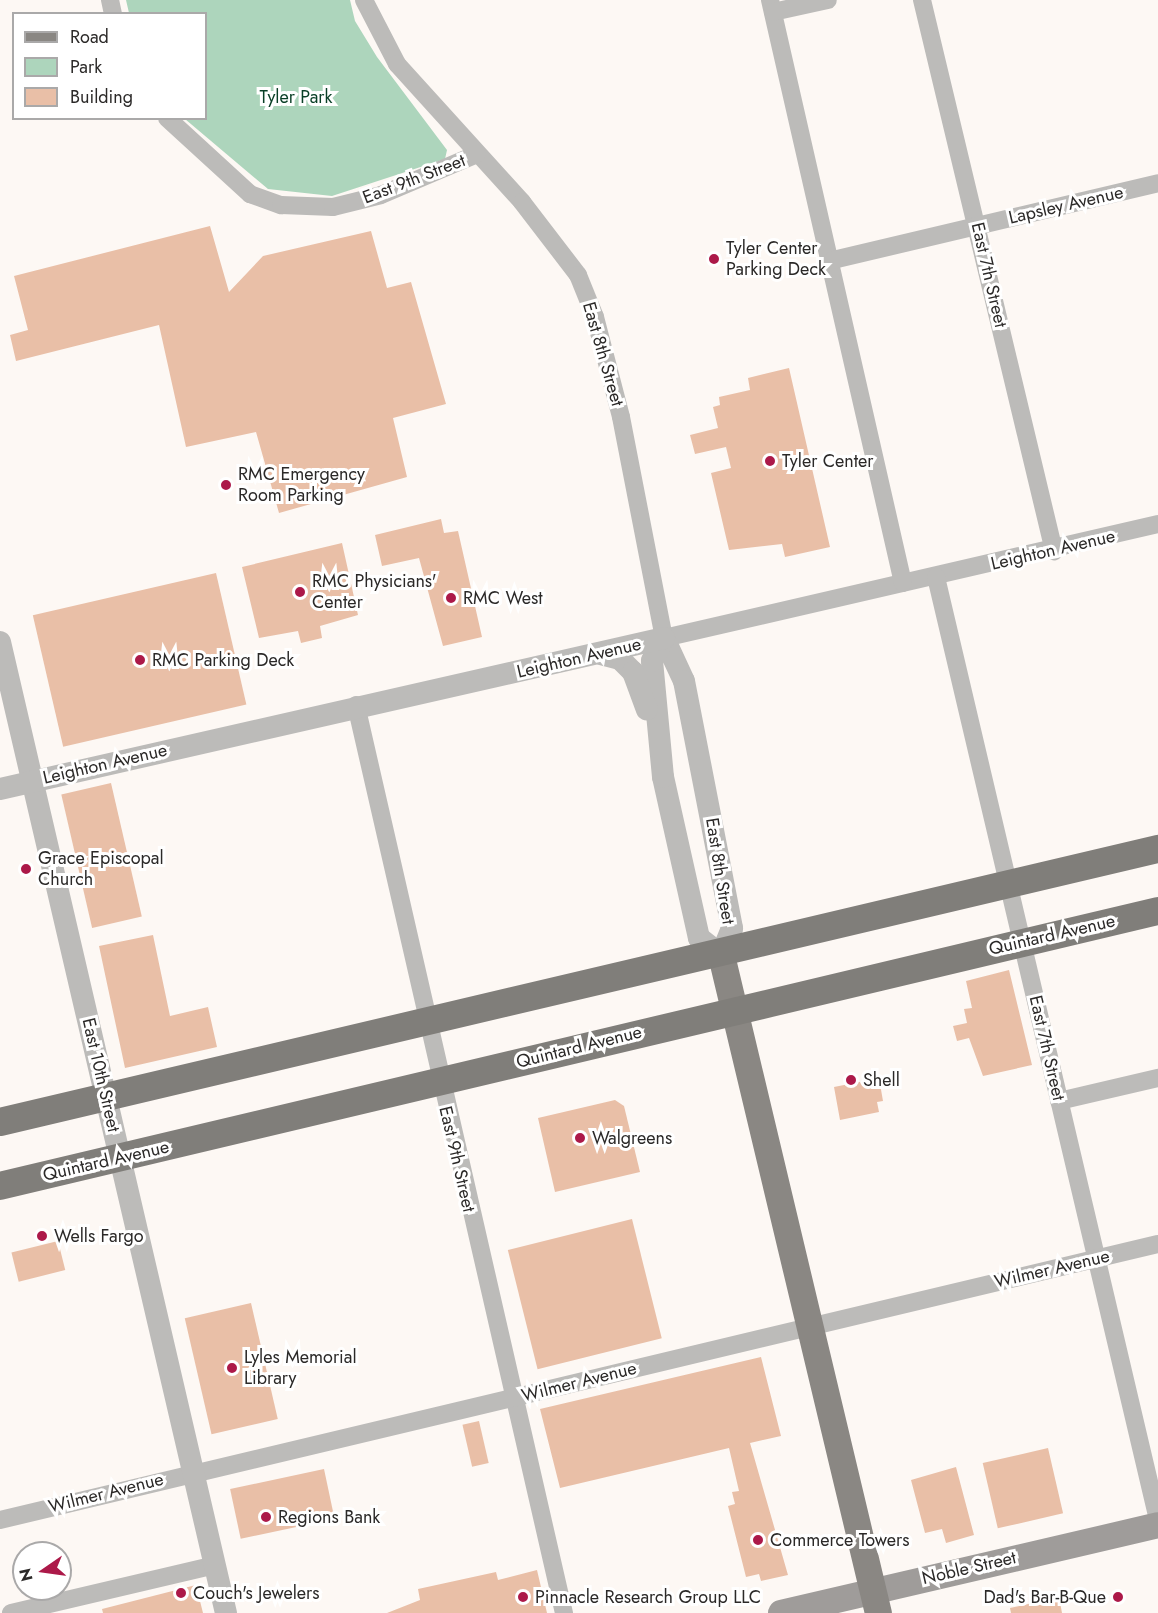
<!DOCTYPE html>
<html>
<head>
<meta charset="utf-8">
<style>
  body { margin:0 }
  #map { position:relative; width:1158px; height:1613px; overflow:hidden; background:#fdf8f4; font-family:Jost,sans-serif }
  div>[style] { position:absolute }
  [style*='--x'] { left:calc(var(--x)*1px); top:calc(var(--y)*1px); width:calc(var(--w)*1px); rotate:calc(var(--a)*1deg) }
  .green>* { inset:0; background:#add5bc }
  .building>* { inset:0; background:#e9bfa7; transform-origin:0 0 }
  .minor>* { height:18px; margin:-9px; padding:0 9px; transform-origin:9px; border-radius:9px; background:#bcbbb9 }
  .tertiary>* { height:22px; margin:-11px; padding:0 11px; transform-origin:11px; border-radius:11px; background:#bcbbb9 }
  .secondary>* { height:26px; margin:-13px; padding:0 13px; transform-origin:13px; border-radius:13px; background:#9f9c9a }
  .primary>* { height:27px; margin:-13.5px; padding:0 13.5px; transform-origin:13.5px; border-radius:13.5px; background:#8a8783 }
  .trunk>* { height:28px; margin:-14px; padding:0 14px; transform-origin:14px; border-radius:14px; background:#807e7a }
  .dots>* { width:16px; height:16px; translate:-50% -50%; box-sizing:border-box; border:3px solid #fff; border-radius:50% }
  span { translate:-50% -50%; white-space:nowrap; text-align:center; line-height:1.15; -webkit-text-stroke:6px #fff; paint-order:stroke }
  .park-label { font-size:18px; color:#093f26 }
  .street-label { font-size:18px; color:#2b2928 }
  .poi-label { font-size:18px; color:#2b2928 }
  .left { translate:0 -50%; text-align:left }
  .right { translate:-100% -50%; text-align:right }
  .legend { position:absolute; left:12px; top:12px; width:195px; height:108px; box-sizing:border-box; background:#fff; border:2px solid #aaa9a9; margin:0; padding:8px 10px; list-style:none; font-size:18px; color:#2b2928 }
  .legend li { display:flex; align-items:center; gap:12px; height:30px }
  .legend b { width:30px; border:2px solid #aaa9a9 }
  .north { position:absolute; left:12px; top:1541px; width:60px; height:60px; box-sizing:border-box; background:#fff; border:2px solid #aaa9a9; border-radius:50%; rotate:257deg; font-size:16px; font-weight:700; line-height:24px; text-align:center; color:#2b2928 }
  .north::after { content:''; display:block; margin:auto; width:21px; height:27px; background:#ac1949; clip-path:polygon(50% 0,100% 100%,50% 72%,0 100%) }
</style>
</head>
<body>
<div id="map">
  <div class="green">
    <div style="clip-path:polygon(126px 0,350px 0,355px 21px,377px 57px,447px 150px,445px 159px,332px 196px,268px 189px,185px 119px,206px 118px,206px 14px,129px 13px)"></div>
  </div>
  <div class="building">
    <div style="clip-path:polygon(210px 226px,229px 292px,263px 256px,371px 231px,387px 288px,411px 282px,446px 404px,393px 418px,407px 477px,279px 513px,256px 432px,186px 447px,159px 325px,16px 361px,10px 335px,28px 330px,14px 276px)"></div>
    <div style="clip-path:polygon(789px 368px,830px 547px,785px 557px,782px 544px,729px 550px,711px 473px,731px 468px,726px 447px,695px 454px,690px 435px,718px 428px,713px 407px,720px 405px,719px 397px,750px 390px,748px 378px)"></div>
    <div style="clip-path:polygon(441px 519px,444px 533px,458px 531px,482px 637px,443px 646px,419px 558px,382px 566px,375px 535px)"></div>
    <div style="clip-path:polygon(342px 543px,358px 615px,320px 626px,322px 638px,301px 643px,298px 631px,259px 638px,242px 567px)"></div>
    <div style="left:216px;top:573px;width:135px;height:188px;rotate:77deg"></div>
    <div style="left:111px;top:783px;width:137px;height:51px;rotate:77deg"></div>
    <div style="clip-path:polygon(153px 935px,170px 1016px,208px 1007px,217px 1047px,125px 1068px,99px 946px)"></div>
    <div style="clip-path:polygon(1009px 970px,1032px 1065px,983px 1076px,969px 1038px,957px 1041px,953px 1026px,967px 1023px,964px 1009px,972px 1008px,966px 981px)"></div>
    <div style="clip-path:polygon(879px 1078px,883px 1101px,877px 1102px,879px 1112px,840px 1120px,834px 1087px)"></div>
    <div style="clip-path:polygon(615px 1100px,624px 1106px,640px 1172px,555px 1192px,538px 1118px)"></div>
    <div style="left:632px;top:1219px;width:123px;height:128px;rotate:76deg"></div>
    <div style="left:58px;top:1241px;width:30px;height:48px;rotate:76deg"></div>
    <div style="left:251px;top:1303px;width:119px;height:68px;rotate:77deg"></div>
    <div style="clip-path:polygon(761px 1357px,781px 1436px,750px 1443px,788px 1575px,761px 1581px,759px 1574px,746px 1577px,728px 1506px,735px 1504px,732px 1492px,739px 1491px,729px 1448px,560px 1488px,540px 1409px)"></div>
    <div style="left:479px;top:1421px;width:43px;height:17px;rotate:77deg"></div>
    <div style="left:1048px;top:1448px;width:67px;height:67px;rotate:77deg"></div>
    <div style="clip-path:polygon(956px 1467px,974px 1535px,946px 1543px,942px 1529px,925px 1533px,911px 1480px)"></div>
    <div style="left:324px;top:1469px;width:51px;height:96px;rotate:78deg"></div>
    <div style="clip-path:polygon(537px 1570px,547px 1613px,387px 1613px,420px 1600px,418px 1589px,496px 1572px,498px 1580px)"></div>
    <div style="clip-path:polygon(196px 1585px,203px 1613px,103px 1613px,102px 1609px)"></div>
    <div style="clip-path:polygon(1059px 1597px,1062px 1613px,1011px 1613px,1010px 1608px)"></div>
  </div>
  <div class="minor">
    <div style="--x:110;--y:0;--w:14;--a:78"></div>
    <div style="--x:364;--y:0;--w:72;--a:62.7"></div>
    <div style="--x:397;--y:64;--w:186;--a:47.8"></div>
    <div style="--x:522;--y:202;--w:92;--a:52.5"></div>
    <div style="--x:578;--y:275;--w:45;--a:68"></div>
    <div style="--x:595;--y:317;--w:103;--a:75.4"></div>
    <div style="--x:621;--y:417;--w:225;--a:79"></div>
    <div style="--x:664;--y:638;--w:507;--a:-12.99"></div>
    <div style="--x:770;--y:0;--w:598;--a:77.15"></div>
    <div style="--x:922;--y:0;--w:567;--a:76.53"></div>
    <div style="--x:773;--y:12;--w:56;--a:-12.3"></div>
    <div style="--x:167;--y:118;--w:113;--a:42.5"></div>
    <div style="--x:250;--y:194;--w:33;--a:20"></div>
    <div style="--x:281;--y:205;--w:52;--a:2.2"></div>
    <div style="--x:333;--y:207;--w:49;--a:-14"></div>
    <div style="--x:381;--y:195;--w:104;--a:-23.1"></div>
    <div style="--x:833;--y:260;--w:334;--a:-13.3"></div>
    <div style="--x:936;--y:577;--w:969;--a:76.75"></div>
    <div style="--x:356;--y:705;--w:932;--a:77.1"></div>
    <div style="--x:1059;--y:1101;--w:102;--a:-13.1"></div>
    <div style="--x:0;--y:1520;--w:1190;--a:-13.41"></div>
    <div style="--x:11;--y:1613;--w:210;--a:-13.2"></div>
  </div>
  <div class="tertiary">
    <div style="--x:664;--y:638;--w:47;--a:65.1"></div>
    <div style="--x:684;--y:681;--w:252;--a:79"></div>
    <div style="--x:732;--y:928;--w:29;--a:112"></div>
    <div style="--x:721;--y:955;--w:28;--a:-142"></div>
    <div style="--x:699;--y:938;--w:165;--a:-102.6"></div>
    <div style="--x:663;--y:777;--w:117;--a:-95.4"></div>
    <div style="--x:652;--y:661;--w:26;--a:-62"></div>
    <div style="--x:0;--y:642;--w:997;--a:76.9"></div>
    <div style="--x:601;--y:654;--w:20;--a:15"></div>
    <div style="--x:620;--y:659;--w:18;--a:45"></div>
    <div style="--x:633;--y:672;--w:40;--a:69.8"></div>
    <div style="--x:0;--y:789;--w:681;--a:-12.81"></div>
  </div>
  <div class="secondary">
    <div style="--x:781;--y:1613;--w:387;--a:-13.1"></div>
  </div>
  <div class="primary">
    <div style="--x:721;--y:955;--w:676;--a:76.58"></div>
  </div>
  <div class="trunk">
    <div style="--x:0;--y:1122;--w:1190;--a:-13.27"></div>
    <div style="--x:0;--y:1186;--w:1190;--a:-13.36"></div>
  </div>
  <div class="dots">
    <div style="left:714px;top:259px;background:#ac1949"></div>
    <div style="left:770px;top:461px;background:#ac1949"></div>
    <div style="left:226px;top:485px;background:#ac1949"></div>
    <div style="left:300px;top:592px;background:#ac1949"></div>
    <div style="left:451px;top:598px;background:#ac1949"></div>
    <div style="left:140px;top:660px;background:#ac1949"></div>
    <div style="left:26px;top:869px;background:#ac1949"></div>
    <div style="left:851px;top:1080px;background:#ac1949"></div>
    <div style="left:580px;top:1138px;background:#ac1949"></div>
    <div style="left:42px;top:1236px;background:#ac1949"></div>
    <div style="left:232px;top:1368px;background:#ac1949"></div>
    <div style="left:266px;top:1517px;background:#ac1949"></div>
    <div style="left:758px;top:1540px;background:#ac1949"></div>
    <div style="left:181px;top:1593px;background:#ac1949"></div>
    <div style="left:523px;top:1597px;background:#ac1949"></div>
    <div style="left:1118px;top:1597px;background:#ac1949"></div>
  </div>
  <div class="park-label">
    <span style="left:296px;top:97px">Tyler Park</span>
  </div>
  <div class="street-label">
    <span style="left:414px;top:179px;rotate:-21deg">East 9th Street</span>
    <span style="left:1066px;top:205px;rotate:-13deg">Lapsley Avenue</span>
    <span style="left:989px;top:275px;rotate:77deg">East 7th Street</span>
    <span style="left:603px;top:354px;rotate:74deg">East 8th Street</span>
    <span style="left:1053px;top:550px;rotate:-13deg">Leighton Avenue</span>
    <span style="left:579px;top:658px;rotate:-13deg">Leighton Avenue</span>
    <span style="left:105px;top:764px;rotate:-13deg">Leighton Avenue</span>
    <span style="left:720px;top:871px;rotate:81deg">East 8th Street</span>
    <span style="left:1052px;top:935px;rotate:-13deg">Quintard Avenue</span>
    <span style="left:579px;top:1047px;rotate:-14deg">Quintard Avenue</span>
    <span style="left:1047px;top:1048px;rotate:77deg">East 7th Street</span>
    <span style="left:101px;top:1075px;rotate:77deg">East 10th Street</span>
    <span style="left:457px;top:1159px;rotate:77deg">East 9th Street</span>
    <span style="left:106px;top:1161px;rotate:-13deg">Quintard Avenue</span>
    <span style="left:1052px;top:1269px;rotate:-13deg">Wilmer Avenue</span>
    <span style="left:579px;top:1382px;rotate:-14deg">Wilmer Avenue</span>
    <span style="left:106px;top:1493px;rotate:-14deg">Wilmer Avenue</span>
    <span style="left:969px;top:1568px;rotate:-13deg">Noble Street</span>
  </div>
  <div class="poi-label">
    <span class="left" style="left:726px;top:259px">Tyler Center<br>Parking Deck</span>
    <span class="left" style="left:782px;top:461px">Tyler Center</span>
    <span class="left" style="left:238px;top:485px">RMC Emergency<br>Room Parking</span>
    <span class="left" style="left:312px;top:592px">RMC Physicians'<br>Center</span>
    <span class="left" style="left:463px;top:598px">RMC West</span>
    <span class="left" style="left:152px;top:660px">RMC Parking Deck</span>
    <span class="left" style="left:38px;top:869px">Grace Episcopal<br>Church</span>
    <span class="left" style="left:863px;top:1080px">Shell</span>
    <span class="left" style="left:592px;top:1138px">Walgreens</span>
    <span class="left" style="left:54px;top:1236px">Wells Fargo</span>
    <span class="left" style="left:244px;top:1368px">Lyles Memorial<br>Library</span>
    <span class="left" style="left:278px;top:1517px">Regions Bank</span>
    <span class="left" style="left:770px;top:1540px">Commerce Towers</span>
    <span class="left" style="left:193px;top:1593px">Couch's Jewelers</span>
    <span class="left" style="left:535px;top:1597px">Pinnacle Research Group LLC</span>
    <span class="right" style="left:1106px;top:1597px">Dad's Bar-B-Que</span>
  </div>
  <ul class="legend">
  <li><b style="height:8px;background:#8a8783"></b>Road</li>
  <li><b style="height:16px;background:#add5bc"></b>Park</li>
  <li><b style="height:16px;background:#e9bfa7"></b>Building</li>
  </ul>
  <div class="north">N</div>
</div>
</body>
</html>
